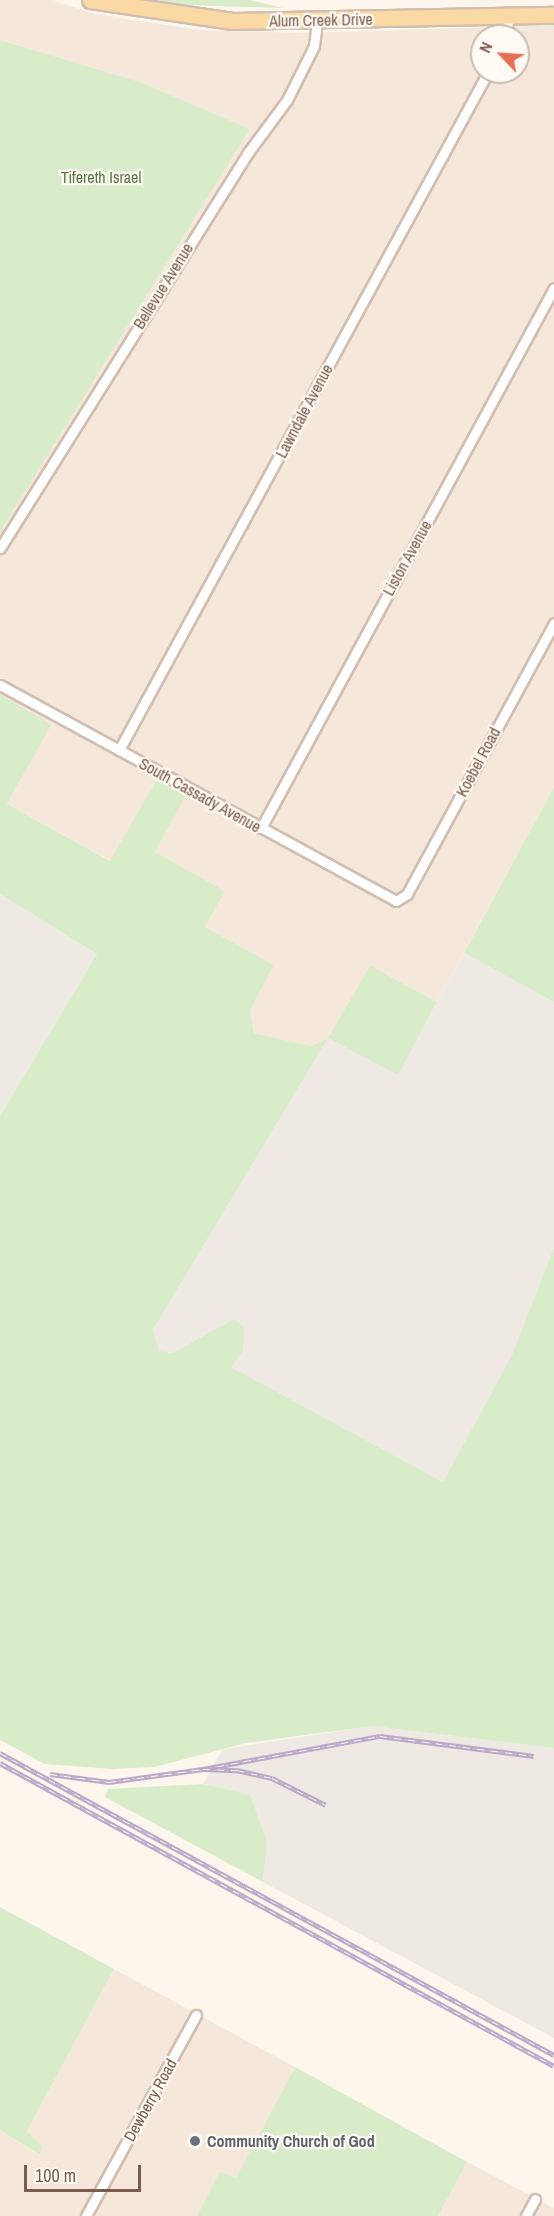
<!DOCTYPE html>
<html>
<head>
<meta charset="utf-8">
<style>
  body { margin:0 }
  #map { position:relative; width:554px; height:2216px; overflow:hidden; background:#fdf6ec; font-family:"Archivo Narrow",sans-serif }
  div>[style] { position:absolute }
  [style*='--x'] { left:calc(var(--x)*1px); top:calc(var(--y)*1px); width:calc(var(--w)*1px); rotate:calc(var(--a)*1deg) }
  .residential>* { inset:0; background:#f5e8da }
  .industrial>* { inset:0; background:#efe9e4 }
  .green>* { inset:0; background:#d8ecc9 }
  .roads { filter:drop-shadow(2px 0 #d1beb0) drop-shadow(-2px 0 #d1beb0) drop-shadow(0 2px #d1beb0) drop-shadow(0 -2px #d1beb0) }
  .minor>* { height:9px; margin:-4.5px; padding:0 4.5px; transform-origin:4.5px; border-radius:4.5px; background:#fff }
  .primary>* { height:15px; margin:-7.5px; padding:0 7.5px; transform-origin:7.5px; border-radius:7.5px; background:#fbd9a5 }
  .rail>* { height:4.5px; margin-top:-2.25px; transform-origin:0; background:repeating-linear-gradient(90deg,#fffaf3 0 7px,#b9a8c9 0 14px); box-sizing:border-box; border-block:2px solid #b9a8c9 }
  .dots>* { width:16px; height:16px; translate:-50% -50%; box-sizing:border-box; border:3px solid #fffaf3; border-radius:50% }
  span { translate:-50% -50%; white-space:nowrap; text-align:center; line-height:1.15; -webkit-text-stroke:4.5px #fffaf3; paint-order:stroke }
  .street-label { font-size:16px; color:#7a5c4d }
  .park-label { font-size:16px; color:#537a41 }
  .worship-label { font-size:16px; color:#5b616d; font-weight:700 }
  .left { translate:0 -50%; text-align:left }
  .north { position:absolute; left:470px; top:24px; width:60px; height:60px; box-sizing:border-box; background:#fffaf3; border:2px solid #cabbb1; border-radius:50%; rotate:295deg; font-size:16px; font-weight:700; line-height:24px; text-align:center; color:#7a5c4d }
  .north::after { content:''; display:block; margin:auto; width:21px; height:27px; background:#e76f51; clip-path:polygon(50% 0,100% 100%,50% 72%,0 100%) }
  .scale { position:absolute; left:24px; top:2165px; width:117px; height:27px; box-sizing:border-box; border:3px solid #7a5c4d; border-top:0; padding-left:8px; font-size:18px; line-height:21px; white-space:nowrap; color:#7a5c4d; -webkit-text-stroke:4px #fffaf3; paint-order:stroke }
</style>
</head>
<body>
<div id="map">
  <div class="residential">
    <div style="clip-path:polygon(evenodd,0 0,50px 0,96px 14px,199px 30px,302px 33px,554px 25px,554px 787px,437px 1002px,370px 967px,328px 1038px,311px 1046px,254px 1033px,250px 1010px,274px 965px,205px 927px,225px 891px,155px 852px,186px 794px,157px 779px,111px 861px,7px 804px,52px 724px,0 695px,0 532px,250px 129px,140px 82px,0 40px,0 0,482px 36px,518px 36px,518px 72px,482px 72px,482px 36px)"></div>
    <div style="clip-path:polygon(114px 1969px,295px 2067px,236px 2179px,220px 2171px,197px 2216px,0 2216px,0 2130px,39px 2155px,42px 2146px,27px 2131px)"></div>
    <div style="clip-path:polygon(467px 2162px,554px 2208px,554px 2216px,438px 2216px)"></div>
  </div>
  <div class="industrial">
    <div style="clip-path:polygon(0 894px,97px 954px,0 1116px)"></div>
    <div style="clip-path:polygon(464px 953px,554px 1002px,554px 1247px,512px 1355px,443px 1482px,231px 1367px,234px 1319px,172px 1353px,159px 1352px,153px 1330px,328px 1038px,398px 1074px)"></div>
    <div style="clip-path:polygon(372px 1726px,554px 1748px,554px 2038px,263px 1882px,267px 1841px,250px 1796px,203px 1784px,223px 1749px)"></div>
  </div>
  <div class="green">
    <div style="clip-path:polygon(155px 0,249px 0,283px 8px,184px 5px)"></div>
    <div style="clip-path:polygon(0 40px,140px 82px,250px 129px,0 532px)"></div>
    <div style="clip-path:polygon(0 695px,52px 724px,7px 804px,110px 861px,157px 779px,186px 795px,155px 852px,225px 891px,205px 927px,274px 965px,250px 1010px,254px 1033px,311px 1046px,328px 1038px,370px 966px,437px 1002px,398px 1075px,328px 1038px,153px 1330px,159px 1351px,172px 1353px,234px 1319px,244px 1327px,243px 1351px,231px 1367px,443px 1482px,512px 1355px,554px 1247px,554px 1748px,372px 1726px,246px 1743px,154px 1767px,113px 1769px,45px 1764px,0 1740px,0 1116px,97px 954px,0 894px)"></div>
    <div style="clip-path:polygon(554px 787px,554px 1002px,464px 953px)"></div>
    <div style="clip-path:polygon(203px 1784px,250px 1795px,267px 1841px,263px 1882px,105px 1797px,108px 1789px)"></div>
    <div style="clip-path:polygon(0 1907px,114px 1969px,27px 2131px,42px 2146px,40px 2155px,0 2130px)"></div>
    <div style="clip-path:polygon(295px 2067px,467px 2162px,438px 2216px,197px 2216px,220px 2171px,236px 2178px)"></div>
  </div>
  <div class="roads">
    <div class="minor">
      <div style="--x:506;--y:36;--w:21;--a:-82"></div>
      <div style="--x:0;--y:548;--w:465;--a:-57.9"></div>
      <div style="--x:247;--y:154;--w:67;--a:-53.5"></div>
      <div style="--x:287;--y:100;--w:60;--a:-63.4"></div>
      <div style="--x:314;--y:46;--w:25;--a:-83"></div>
      <div style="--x:0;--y:685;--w:451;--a:28.6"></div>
      <div style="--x:396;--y:901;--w:13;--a:-32"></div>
      <div style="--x:407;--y:894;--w:308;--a:-61.5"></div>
      <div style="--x:119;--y:750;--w:772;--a:-61.44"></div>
      <div style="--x:261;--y:828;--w:614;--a:-61.52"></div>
      <div style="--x:86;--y:2216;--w:229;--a:-61.3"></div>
      <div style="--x:526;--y:2216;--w:19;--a:-62"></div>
    </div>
    <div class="primary">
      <div style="--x:90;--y:0;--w:144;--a:8.4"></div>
      <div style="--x:232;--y:21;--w:322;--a:-1.1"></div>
    </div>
  </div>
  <div class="rail">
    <div style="--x:0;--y:1753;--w:631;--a:28.6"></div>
    <div style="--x:0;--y:1763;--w:631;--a:28.68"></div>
    <div style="--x:203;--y:1769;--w:180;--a:-10.6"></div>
    <div style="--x:380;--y:1736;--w:155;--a:7.4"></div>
    <div style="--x:50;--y:1774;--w:60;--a:7.7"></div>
    <div style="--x:109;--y:1782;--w:95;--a:-7.9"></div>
    <div style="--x:203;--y:1769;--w:34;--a:2"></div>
    <div style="--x:237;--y:1770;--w:36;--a:13"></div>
    <div style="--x:272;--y:1778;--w:60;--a:26.6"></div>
  </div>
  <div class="dots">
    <div style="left:195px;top:2141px;background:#6b7280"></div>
  </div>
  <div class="street-label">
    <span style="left:321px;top:20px;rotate:-1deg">Alum Creek Drive</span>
    <span style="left:163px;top:286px;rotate:-58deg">Bellevue Avenue</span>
    <span style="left:304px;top:411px;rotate:-62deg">Lawndale Avenue</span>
    <span style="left:407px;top:558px;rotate:-61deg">Liston Avenue</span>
    <span style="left:478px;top:762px;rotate:-62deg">Koebel Road</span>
    <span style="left:200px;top:795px;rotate:29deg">South Cassady Avenue</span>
    <span style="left:150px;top:2100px;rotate:-61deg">Dewberry Road</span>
  </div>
  <div class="park-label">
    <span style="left:101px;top:177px">Tifereth Israel</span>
  </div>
  <div class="worship-label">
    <span class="left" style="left:207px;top:2141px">Community Church of God</span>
  </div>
  <div class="north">N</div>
  <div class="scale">100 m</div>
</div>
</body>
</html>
